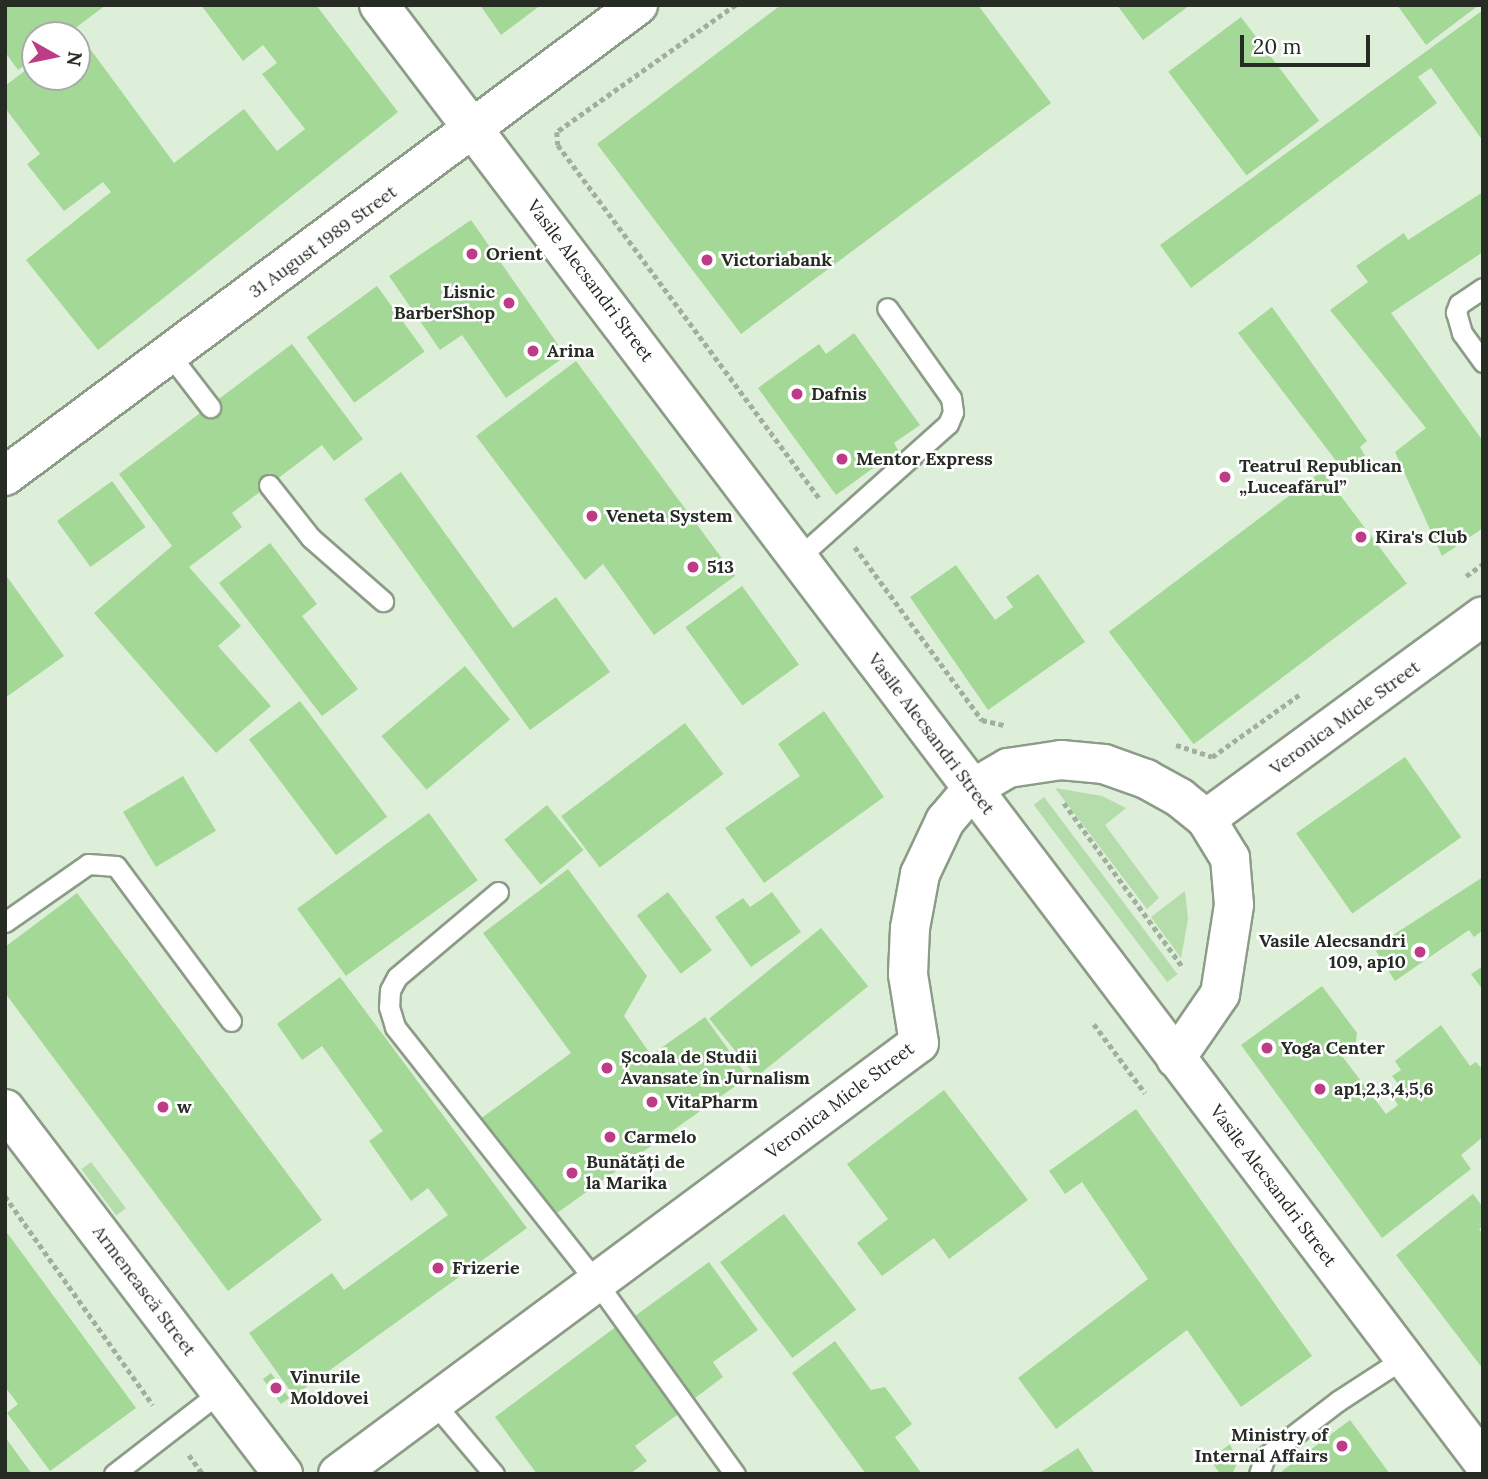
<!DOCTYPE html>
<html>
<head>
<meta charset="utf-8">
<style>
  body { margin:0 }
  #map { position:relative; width:1488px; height:1479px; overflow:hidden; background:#deefd9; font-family:Lora,serif }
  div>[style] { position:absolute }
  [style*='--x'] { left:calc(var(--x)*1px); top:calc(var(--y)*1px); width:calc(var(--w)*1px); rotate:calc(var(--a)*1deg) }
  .green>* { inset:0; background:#b5dcab; transform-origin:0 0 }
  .building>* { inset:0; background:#a3d896; transform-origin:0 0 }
  .path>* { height:4.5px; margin-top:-2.25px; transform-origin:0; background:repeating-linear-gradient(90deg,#a1af9d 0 5px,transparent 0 8.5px) }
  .roads { filter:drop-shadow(2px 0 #8c9c88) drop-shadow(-2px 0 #8c9c88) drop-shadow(0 2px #8c9c88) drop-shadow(0 -2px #8c9c88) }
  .lane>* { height:19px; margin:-9.5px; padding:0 9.5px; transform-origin:9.5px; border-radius:9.5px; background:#fff }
  .street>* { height:38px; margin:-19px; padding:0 19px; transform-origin:19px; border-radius:19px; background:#fff }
  .secondary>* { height:38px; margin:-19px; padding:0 19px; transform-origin:19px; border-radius:19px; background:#fff }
  .dots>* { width:19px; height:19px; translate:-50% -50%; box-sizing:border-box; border:4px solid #fff; border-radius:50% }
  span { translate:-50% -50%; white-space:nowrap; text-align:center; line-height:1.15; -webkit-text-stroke:5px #fff; paint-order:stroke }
  .street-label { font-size:18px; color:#262c24 }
  .poi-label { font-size:18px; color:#262c24; font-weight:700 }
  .left { translate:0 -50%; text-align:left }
  .right { translate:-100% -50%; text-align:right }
  .frame { position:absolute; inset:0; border:7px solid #262c24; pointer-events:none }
  .north { position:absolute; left:21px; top:21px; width:70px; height:70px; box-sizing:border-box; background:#fff; border:2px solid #a8aba7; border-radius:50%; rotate:99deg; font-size:19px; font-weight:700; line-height:28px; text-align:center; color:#262c24 }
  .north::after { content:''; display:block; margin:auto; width:24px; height:32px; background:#bd3c85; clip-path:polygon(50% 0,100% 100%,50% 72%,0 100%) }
  .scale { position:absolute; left:1240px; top:35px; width:130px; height:32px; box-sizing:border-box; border:4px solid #262c24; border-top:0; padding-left:9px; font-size:21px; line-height:24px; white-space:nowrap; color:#262c24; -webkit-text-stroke:5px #fff; paint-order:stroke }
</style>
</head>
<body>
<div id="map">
  <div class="green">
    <div style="clip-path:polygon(1055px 788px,1102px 796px,1126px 808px,1105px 825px,1159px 898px,1147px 909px)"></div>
    <div style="left:1044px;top:797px;width:222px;height:13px;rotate:53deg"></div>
    <div style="clip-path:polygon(1185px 891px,1188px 919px,1181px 958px,1151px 917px)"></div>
    <div style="left:91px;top:1162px;width:58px;height:12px;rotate:53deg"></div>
  </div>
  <div class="building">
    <div style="clip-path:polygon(5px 5px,106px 5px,66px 35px,35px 35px,35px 58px,18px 70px,5px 52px)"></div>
    <div style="clip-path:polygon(201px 5px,316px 5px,398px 112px,98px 350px,26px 260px,111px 192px,103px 182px,64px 211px,27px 164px,40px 154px,5px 108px,5px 86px,35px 63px,35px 77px,77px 77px,77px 35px,73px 35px,77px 31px,174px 163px,244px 109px,277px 151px,305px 129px,262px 74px,277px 63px,263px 45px,243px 61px)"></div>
    <div style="clip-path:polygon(480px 5px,541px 5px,501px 35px)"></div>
    <div style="clip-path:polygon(781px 5px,978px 5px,1051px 103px,741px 334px,597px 144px)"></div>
    <div style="clip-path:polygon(1117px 5px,1190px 5px,1143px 40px)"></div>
    <div style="clip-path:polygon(1397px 5px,1479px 5px,1426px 45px)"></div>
    <div style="clip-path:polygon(1483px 10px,1483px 141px,1431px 68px,1418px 77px,1437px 103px,1191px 288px,1160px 245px)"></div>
    <div style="left:1241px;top:17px;width:130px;height:91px;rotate:53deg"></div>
    <div style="clip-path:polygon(1483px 192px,1483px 252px,1391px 313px,1483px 441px,1483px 528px,1442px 556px,1395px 452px,1426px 428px,1330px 310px,1368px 282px,1356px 266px,1404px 233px,1408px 240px)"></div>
    <div style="clip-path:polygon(471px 220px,566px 356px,506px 398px,462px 335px,440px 350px,389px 276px)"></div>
    <div style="left:377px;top:286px;width:81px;height:87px;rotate:54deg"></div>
    <div style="clip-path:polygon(1272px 307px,1367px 441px,1360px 447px,1367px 459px,1347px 475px,1238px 333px)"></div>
    <div style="clip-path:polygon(854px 333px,920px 425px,894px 443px,898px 450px,836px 495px,758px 388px,819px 344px,826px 354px)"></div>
    <div style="clip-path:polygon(292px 344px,363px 439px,334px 461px,322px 445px,232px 513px,242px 527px,189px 567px,241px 626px,218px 646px,271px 706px,216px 753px,94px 613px,172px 546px,119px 474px)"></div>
    <div style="clip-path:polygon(576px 361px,735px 576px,654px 635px,603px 564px,585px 580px,476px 436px)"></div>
    <div style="left:1322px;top:471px;width:141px;height:267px;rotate:53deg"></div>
    <div style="clip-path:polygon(401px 472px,513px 628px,556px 597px,610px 672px,530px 730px,364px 499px)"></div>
    <div style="left:112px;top:481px;width:57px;height:68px;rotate:54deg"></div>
    <div style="clip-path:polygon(270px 543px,317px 604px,302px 616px,358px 689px,322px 716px,219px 583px)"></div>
    <div style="clip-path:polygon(956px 565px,995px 620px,1013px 607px,1006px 597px,1038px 574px,1085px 642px,988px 710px,910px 597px)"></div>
    <div style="clip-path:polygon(5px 574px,64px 656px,5px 698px)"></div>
    <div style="left:742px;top:586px;width:97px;height:70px;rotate:54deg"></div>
    <div style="left:465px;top:666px;width:70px;height:109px;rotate:50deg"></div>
    <div style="left:300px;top:701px;width:145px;height:64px;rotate:53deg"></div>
    <div style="clip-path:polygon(824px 711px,884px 797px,764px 883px,725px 828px,800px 776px,778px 744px)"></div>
    <div style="left:685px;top:723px;width:64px;height:155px;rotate:53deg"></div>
    <div style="left:1405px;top:757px;width:98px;height:133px;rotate:55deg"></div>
    <div style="left:183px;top:776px;width:64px;height:70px;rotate:59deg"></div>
    <div style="left:547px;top:805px;width:58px;height:55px;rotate:51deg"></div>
    <div style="left:429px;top:813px;width:83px;height:163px;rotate:54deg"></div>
    <div style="clip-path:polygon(568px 869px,647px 976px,624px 1016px,651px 1055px,705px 1017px,748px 1077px,550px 1218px,480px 1119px,571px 1053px,483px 933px)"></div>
    <div style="clip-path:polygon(1483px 877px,1483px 930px,1474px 937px,1469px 930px,1395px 981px,1376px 951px,1394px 938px,1393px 935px)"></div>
    <div style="left:668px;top:892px;width:73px;height:39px;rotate:53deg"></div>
    <div style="clip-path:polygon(772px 892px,801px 932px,751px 967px,715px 917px,743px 898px,750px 907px)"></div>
    <div style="clip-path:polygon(77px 893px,322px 1220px,228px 1291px,5px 993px,5px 947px)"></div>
    <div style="left:821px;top:928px;width:75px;height:144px;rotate:51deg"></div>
    <div style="clip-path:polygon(1483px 966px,1483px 990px,1471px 974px)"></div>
    <div style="clip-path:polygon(340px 977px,527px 1228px,294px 1396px,249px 1333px,332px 1273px,344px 1290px,448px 1215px,428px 1188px,411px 1201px,369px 1141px,383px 1131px,322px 1046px,302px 1060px,277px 1024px)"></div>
    <div style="clip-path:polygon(1322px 986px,1357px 1033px,1355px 1047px,1342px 1056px,1386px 1114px,1398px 1105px,1390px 1093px,1400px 1086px,1392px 1076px,1401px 1070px,1395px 1061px,1441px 1025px,1470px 1066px,1476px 1062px,1483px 1070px,1483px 1137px,1461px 1155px,1471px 1169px,1382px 1238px,1241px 1045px)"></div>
    <div style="clip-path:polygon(944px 1090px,1028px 1200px,949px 1259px,934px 1238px,882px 1276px,857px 1243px,888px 1219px,847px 1164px)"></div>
    <div style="clip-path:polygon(1136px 1109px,1312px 1356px,1241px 1407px,1187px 1330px,1056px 1429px,1018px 1378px,1148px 1279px,1082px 1182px,1065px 1194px,1049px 1171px)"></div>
    <div style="clip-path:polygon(1473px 1194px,1483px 1207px,1483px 1227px,1479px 1229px,1483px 1234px,1483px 1369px,1396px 1255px)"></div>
    <div style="left:784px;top:1214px;width:120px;height:80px;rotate:53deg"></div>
    <div style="clip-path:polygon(5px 1230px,136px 1408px,50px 1471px,7px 1413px,18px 1404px,5px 1387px)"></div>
    <div style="clip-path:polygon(709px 1262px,758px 1330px,713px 1362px,723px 1377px,695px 1398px,635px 1316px)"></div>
    <div style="clip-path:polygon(617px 1326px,681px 1412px,635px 1446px,647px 1461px,630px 1474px,537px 1474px,495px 1417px)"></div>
    <div style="clip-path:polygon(835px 1341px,871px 1390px,885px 1387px,912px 1424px,895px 1437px,922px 1474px,866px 1474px,792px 1373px)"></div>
    <div style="left:271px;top:1373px;width:31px;height:10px;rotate:54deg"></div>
    <div style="clip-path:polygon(1350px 1420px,1390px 1474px,1284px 1474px,1282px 1471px)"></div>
    <div style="clip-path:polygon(5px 1437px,32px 1474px,5px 1474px)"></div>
    <div style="clip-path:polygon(1230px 1444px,1238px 1462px,1232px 1474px,1220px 1474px,1210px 1459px)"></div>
    <div style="clip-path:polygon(1078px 1448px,1095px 1474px,1038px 1474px)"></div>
  </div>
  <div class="path">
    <div style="--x:736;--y:5;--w:219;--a:144.6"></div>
    <div style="--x:557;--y:132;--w:13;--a:86"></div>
    <div style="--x:558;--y:145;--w:439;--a:53.5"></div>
    <div style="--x:855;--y:547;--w:215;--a:53.7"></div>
    <div style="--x:982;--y:720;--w:23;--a:13"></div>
    <div style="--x:1466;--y:576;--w:21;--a:-35"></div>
    <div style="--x:1176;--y:745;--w:38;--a:18"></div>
    <div style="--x:1212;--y:757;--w:107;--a:-35.5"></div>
    <div style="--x:1064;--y:803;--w:201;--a:54.1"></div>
    <div style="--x:1094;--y:1024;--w:86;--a:53.5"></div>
    <div style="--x:5;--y:1196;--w:256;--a:54.7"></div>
    <div style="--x:189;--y:1455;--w:24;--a:54"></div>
  </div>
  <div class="roads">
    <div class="lane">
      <div style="--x:1483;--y:288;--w:29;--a:146"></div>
      <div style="--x:1459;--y:304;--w:9;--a:111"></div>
      <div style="--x:1456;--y:312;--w:22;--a:74"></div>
      <div style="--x:1462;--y:333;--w:36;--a:54"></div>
      <div style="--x:170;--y:355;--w:66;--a:52.4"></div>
      <div style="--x:269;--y:485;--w:68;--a:51.6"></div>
      <div style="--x:311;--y:538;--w:96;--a:41.2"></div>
      <div style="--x:798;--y:558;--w:201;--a:-41.8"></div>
      <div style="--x:948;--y:424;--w:13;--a:-67"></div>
      <div style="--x:953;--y:412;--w:14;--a:-98"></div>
      <div style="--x:951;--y:398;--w:110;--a:-125.4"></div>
      <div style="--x:498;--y:892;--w:132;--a:139.9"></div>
      <div style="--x:397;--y:977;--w:15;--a:118"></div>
      <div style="--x:390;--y:990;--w:17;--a:93"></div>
      <div style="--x:389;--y:1007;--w:21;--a:73"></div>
      <div style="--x:395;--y:1027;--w:326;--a:51.7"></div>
      <div style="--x:597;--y:1283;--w:236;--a:54.2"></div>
      <div style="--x:5;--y:922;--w:101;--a:-34.9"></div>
      <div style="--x:88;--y:864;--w:28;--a:4"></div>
      <div style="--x:116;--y:866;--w:193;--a:53.4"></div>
      <div style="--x:434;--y:1403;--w:93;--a:49.8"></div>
      <div style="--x:114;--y:1474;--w:134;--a:-37.7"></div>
      <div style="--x:1259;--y:1474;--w:18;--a:-71"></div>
      <div style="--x:1265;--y:1457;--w:92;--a:-37.5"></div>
      <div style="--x:1338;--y:1401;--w:79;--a:-33.1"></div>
    </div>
    <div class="street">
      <div style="--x:1206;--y:819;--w:343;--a:-36.2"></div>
      <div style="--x:338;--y:1474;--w:723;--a:-36.57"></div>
      <div style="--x:919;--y:1043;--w:70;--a:-99.1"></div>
      <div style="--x:908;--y:974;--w:46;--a:-87.5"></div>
      <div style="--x:910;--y:928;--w:55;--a:-79.5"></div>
      <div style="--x:920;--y:874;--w:59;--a:-64.7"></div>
      <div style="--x:945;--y:821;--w:42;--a:-49.8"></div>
      <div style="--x:972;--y:789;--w:42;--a:-30.3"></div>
      <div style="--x:1008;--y:768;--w:54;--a:-8.6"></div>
      <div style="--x:1061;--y:760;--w:43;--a:5.3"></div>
      <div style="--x:1104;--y:764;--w:45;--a:19.7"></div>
      <div style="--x:1146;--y:779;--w:39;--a:29"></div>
      <div style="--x:1180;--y:798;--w:33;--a:39"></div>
      <div style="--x:1206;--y:819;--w:46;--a:58.4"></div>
      <div style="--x:1230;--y:858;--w:47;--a:85.1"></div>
      <div style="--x:1234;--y:905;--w:90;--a:98.9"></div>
      <div style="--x:1220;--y:994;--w:78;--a:124.5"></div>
    </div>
    <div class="secondary">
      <div style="--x:379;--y:5;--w:1828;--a:52.85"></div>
      <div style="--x:5;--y:476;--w:789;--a:-36.65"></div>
      <div style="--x:5;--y:1109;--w:459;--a:52.7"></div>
    </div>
  </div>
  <div class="dots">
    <div style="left:472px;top:254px;background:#bd3c85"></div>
    <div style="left:707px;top:260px;background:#bd3c85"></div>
    <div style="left:509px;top:303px;background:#bd3c85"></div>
    <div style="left:533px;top:351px;background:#bd3c85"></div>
    <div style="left:797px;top:394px;background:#bd3c85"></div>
    <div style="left:842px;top:459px;background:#bd3c85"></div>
    <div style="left:1225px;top:477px;background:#bd3c85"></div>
    <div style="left:592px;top:516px;background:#bd3c85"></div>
    <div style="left:1361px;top:537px;background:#bd3c85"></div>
    <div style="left:693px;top:567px;background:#bd3c85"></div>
    <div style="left:1420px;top:952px;background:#bd3c85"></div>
    <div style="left:1267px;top:1048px;background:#bd3c85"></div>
    <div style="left:607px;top:1068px;background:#bd3c85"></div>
    <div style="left:1320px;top:1089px;background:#bd3c85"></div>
    <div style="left:652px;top:1102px;background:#bd3c85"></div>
    <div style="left:163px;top:1107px;background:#bd3c85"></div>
    <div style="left:610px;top:1137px;background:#bd3c85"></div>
    <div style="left:572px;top:1173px;background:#bd3c85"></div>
    <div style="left:438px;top:1268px;background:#bd3c85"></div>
    <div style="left:276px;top:1388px;background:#bd3c85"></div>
    <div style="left:1342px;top:1446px;background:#bd3c85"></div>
  </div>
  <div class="street-label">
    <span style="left:323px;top:242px;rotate:-36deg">31 August 1989 Street</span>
    <span style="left:590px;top:281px;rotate:53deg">Vasile Alecsandri Street</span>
    <span style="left:1345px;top:718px;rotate:-36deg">Veronica Micle Street</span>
    <span style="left:931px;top:734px;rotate:53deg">Vasile Alecsandri Street</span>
    <span style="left:840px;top:1101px;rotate:-37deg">Veronica Micle Street</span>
    <span style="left:1273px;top:1186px;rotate:53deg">Vasile Alecsandri Street</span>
    <span style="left:144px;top:1291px;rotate:53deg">Armenească Street</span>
  </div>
  <div class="poi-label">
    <span class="left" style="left:486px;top:254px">Orient</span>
    <span class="left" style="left:721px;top:260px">Victoriabank</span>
    <span class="right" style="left:495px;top:303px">Lisnic<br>BarberShop</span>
    <span class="left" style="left:547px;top:351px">Arina</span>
    <span class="left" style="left:811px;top:394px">Dafnis</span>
    <span class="left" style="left:856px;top:459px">Mentor Express</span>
    <span class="left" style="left:1239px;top:477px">Teatrul Republican<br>„Luceafărul”</span>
    <span class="left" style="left:606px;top:516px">Veneta System</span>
    <span class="left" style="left:1375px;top:537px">Kira's Club</span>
    <span class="left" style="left:707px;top:567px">513</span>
    <span class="right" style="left:1406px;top:952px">Vasile Alecsandri<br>109, ap10</span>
    <span class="left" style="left:1281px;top:1048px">Yoga Center</span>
    <span class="left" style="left:621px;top:1068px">Școala de Studii<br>Avansate în Jurnalism</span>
    <span class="left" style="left:1334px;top:1089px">ap1,2,3,4,5,6</span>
    <span class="left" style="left:666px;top:1102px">VitaPharm</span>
    <span class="left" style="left:177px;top:1107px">w</span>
    <span class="left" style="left:624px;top:1137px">Carmelo</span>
    <span class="left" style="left:586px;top:1173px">Bunătăți de<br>la Marika</span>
    <span class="left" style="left:452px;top:1268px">Frizerie</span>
    <span class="left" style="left:290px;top:1388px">Vinurile<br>Moldovei</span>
    <span class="right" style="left:1328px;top:1446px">Ministry of<br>Internal Affairs</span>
  </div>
  <div class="frame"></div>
  <div class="north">N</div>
  <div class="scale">20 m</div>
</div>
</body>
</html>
